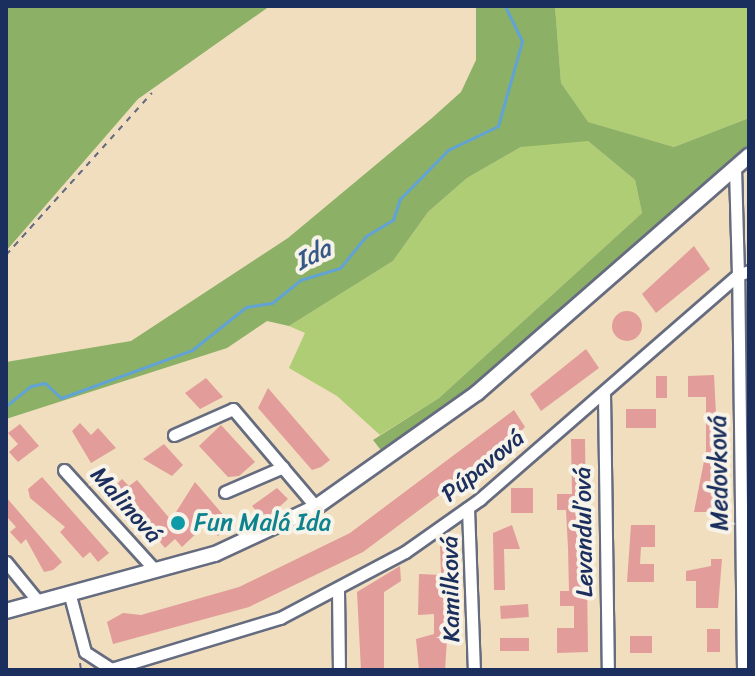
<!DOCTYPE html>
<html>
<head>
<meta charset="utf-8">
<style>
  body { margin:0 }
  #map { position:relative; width:755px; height:676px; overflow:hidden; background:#f0debe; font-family:Sriracha,sans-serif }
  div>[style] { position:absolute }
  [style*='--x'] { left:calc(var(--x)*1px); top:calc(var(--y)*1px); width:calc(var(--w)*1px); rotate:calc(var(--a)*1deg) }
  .green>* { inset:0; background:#afcd74 }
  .forest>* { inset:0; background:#8bb066 }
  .stream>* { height:3px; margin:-1.5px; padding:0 1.5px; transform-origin:1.5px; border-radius:1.5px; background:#62a3d6 }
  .building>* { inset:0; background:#e29c99; transform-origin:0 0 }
  .round { border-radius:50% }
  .path>* { height:2px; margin-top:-1px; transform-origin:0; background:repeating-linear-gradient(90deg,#666c80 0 6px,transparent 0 12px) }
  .roads { filter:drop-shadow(2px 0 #666c80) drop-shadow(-2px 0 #666c80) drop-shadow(0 2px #666c80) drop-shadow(0 -2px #666c80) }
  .minor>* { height:11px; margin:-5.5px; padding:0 5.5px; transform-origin:5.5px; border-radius:5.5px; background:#fff }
  .tertiary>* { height:14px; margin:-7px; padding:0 7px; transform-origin:7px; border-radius:7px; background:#fff }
  .dots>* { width:22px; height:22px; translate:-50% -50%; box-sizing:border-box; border:4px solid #f7f3e8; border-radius:50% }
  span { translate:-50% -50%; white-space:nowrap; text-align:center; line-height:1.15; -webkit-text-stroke:8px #f7f3e8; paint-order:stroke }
  .street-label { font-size:24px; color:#1b2f5e }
  .culture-label { font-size:24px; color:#0d838f }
  .left { translate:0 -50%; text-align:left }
  .water-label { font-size:26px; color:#345888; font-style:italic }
  .frame { position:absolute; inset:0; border:8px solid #1b2f5e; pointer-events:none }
</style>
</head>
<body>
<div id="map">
  <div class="green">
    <div style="clip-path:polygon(555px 6px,749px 6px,749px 118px,674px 147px,587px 122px,561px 83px)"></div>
    <div style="clip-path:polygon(559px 140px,588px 141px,635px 180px,642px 213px,439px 398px,380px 435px,337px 396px,289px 368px,305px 333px,289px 326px,393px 261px,428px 212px,467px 178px,521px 147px)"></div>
  </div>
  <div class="forest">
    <div style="clip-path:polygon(6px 6px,270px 6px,138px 99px,6px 251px)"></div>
    <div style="clip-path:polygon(476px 6px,555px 6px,561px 83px,588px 122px,674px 147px,749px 118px,749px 146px,482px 380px,384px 454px,373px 440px,439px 398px,642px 213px,635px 180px,588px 141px,521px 147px,467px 178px,428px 212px,393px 261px,289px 326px,267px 321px,227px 348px,6px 419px,6px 362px,131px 341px,288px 238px,432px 118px,461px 92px,476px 60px)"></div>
  </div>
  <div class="stream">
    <div style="--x:6;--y:406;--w:32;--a:-39"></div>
    <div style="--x:31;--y:386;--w:14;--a:-12"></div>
    <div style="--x:45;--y:383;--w:22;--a:43"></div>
    <div style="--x:61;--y:398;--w:140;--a:-20.1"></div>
    <div style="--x:192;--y:350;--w:69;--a:-38.5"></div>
    <div style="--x:246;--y:307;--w:26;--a:-9"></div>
    <div style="--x:272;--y:303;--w:36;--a:-39"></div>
    <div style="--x:300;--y:280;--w:42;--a:-16.7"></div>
    <div style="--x:340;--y:268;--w:41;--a:-50.9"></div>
    <div style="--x:366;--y:236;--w:31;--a:-31"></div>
    <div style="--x:393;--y:220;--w:22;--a:-72"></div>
    <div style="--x:400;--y:199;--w:69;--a:-45.6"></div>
    <div style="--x:448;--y:150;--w:55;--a:-25.6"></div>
    <div style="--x:498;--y:126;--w:88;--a:-74.2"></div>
    <div style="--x:522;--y:41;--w:39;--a:-116"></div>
  </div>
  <div class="building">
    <div style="clip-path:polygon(694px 246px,710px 269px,656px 313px,642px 294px)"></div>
    <div class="round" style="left:612px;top:311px;width:30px;height:30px"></div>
    <div style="clip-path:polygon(586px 349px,599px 368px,541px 411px,530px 394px)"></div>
    <div style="clip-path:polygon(714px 375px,721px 512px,694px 512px,706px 451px,706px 397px,688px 397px,688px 376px)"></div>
    <div style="left:656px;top:376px;width:11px;height:22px"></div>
    <div style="clip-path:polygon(206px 378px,223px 397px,200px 409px,185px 393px)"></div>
    <div style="clip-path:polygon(268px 388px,330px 460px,321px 467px,312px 470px,258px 408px)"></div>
    <div style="left:626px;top:409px;width:30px;height:19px"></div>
    <div style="clip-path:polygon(514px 410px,525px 427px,509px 443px,363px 552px,249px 607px,113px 644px,107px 622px,123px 613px,141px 615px,239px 587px,350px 533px)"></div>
    <div style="clip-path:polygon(80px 423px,91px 435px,98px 428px,116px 448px,91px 463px,72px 431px)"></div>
    <div style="clip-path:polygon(20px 424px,39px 446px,18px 462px,9px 452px,18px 444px,8px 433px)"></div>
    <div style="clip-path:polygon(221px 425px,255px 462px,239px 476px,228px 477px,199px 446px)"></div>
    <div style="clip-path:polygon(571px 439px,585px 439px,588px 652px,557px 653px,557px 628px,574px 628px,574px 606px,560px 606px,560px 591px,569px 591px,568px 548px,566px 510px,557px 510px,557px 494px,572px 494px)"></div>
    <div style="clip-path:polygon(164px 444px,183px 465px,172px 476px,143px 459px)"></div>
    <div style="clip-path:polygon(42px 477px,109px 553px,98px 562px,90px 552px,83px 558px,60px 532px,65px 527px,30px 498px,28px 489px)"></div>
    <div style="clip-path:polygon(122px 479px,129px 486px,137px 480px,171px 520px,195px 482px,231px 524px,218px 536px,204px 526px,182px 547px,175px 539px,165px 548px,114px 487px)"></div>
    <div style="clip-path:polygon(277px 488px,288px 499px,265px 520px,252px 506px)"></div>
    <div style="left:511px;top:488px;width:22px;height:25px"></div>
    <div style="clip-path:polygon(6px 497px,62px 562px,53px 570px,44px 572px,26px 539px,21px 544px,10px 532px,16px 527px,6px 516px)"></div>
    <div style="clip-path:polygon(512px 525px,520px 549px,504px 549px,505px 590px,494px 590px,493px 533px)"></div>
    <div style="clip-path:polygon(631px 525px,655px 525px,655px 547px,641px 547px,640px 564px,654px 564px,654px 582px,627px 582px)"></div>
    <div style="clip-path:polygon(440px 545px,453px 545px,445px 670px,419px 670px,416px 639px,434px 634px,434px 614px,418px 615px,419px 574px,441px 575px)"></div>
    <div style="clip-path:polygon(711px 559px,722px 559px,718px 608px,696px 608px,696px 581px,686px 581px,686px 571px,711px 566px)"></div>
    <div style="clip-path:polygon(400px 566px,401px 581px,384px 592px,384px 670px,361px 670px,357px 592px)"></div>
    <div style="left:528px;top:604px;width:13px;height:28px;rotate:86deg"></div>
    <div style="left:707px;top:629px;width:13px;height:23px"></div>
    <div style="left:630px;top:636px;width:22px;height:17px"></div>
    <div style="left:529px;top:638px;width:13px;height:29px;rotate:90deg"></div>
  </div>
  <div class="path">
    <div style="--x:6;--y:255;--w:218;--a:-48"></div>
    <div style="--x:80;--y:663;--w:7;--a:82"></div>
  </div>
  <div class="roads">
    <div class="minor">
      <div style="--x:604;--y:393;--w:277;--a:89.2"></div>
      <div style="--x:174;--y:435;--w:64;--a:-23.8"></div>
      <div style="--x:233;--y:409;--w:128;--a:49.7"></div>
      <div style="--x:64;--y:470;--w:135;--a:47.7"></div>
      <div style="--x:225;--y:492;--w:63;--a:-23.3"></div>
      <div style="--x:468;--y:508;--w:162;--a:87.9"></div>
      <div style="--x:6;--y:562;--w:49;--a:50.8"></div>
      <div style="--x:338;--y:590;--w:80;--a:89.3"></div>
      <div style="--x:69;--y:592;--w:62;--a:75.1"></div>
      <div style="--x:85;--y:652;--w:31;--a:33"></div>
      <div style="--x:111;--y:669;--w:177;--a:-16.8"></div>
      <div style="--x:280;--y:618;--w:141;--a:-27.8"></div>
      <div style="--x:405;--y:552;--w:92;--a:-35.2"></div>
      <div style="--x:480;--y:499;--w:342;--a:-41"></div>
      <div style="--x:738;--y:275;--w:108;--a:-91.6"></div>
      <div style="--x:743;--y:670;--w:395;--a:-90.7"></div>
      <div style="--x:738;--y:275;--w:12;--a:-20"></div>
    </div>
    <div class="tertiary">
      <div style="--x:6;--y:611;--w:217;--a:-15.3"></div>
      <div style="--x:215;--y:554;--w:111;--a:-25"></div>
      <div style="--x:316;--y:507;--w:197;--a:-35.3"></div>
      <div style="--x:477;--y:393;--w:361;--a:-41.1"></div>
    </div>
  </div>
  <div class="dots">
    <div style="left:178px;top:523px;background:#0f9aa8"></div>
  </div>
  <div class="street-label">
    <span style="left:483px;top:466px;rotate:-39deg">Púpavová</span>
    <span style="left:719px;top:473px;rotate:-91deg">Medovková</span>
    <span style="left:126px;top:505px;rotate:48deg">Malinová</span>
    <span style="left:584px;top:532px;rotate:-91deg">Levanduľová</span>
    <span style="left:451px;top:589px;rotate:-91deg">Kamilková</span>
  </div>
  <div class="culture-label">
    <span class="left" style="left:194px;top:523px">Fun Malá Ida</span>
  </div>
  <div class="water-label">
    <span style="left:313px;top:255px;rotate:-27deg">Ida</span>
  </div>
  <div class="frame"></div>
</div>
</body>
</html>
